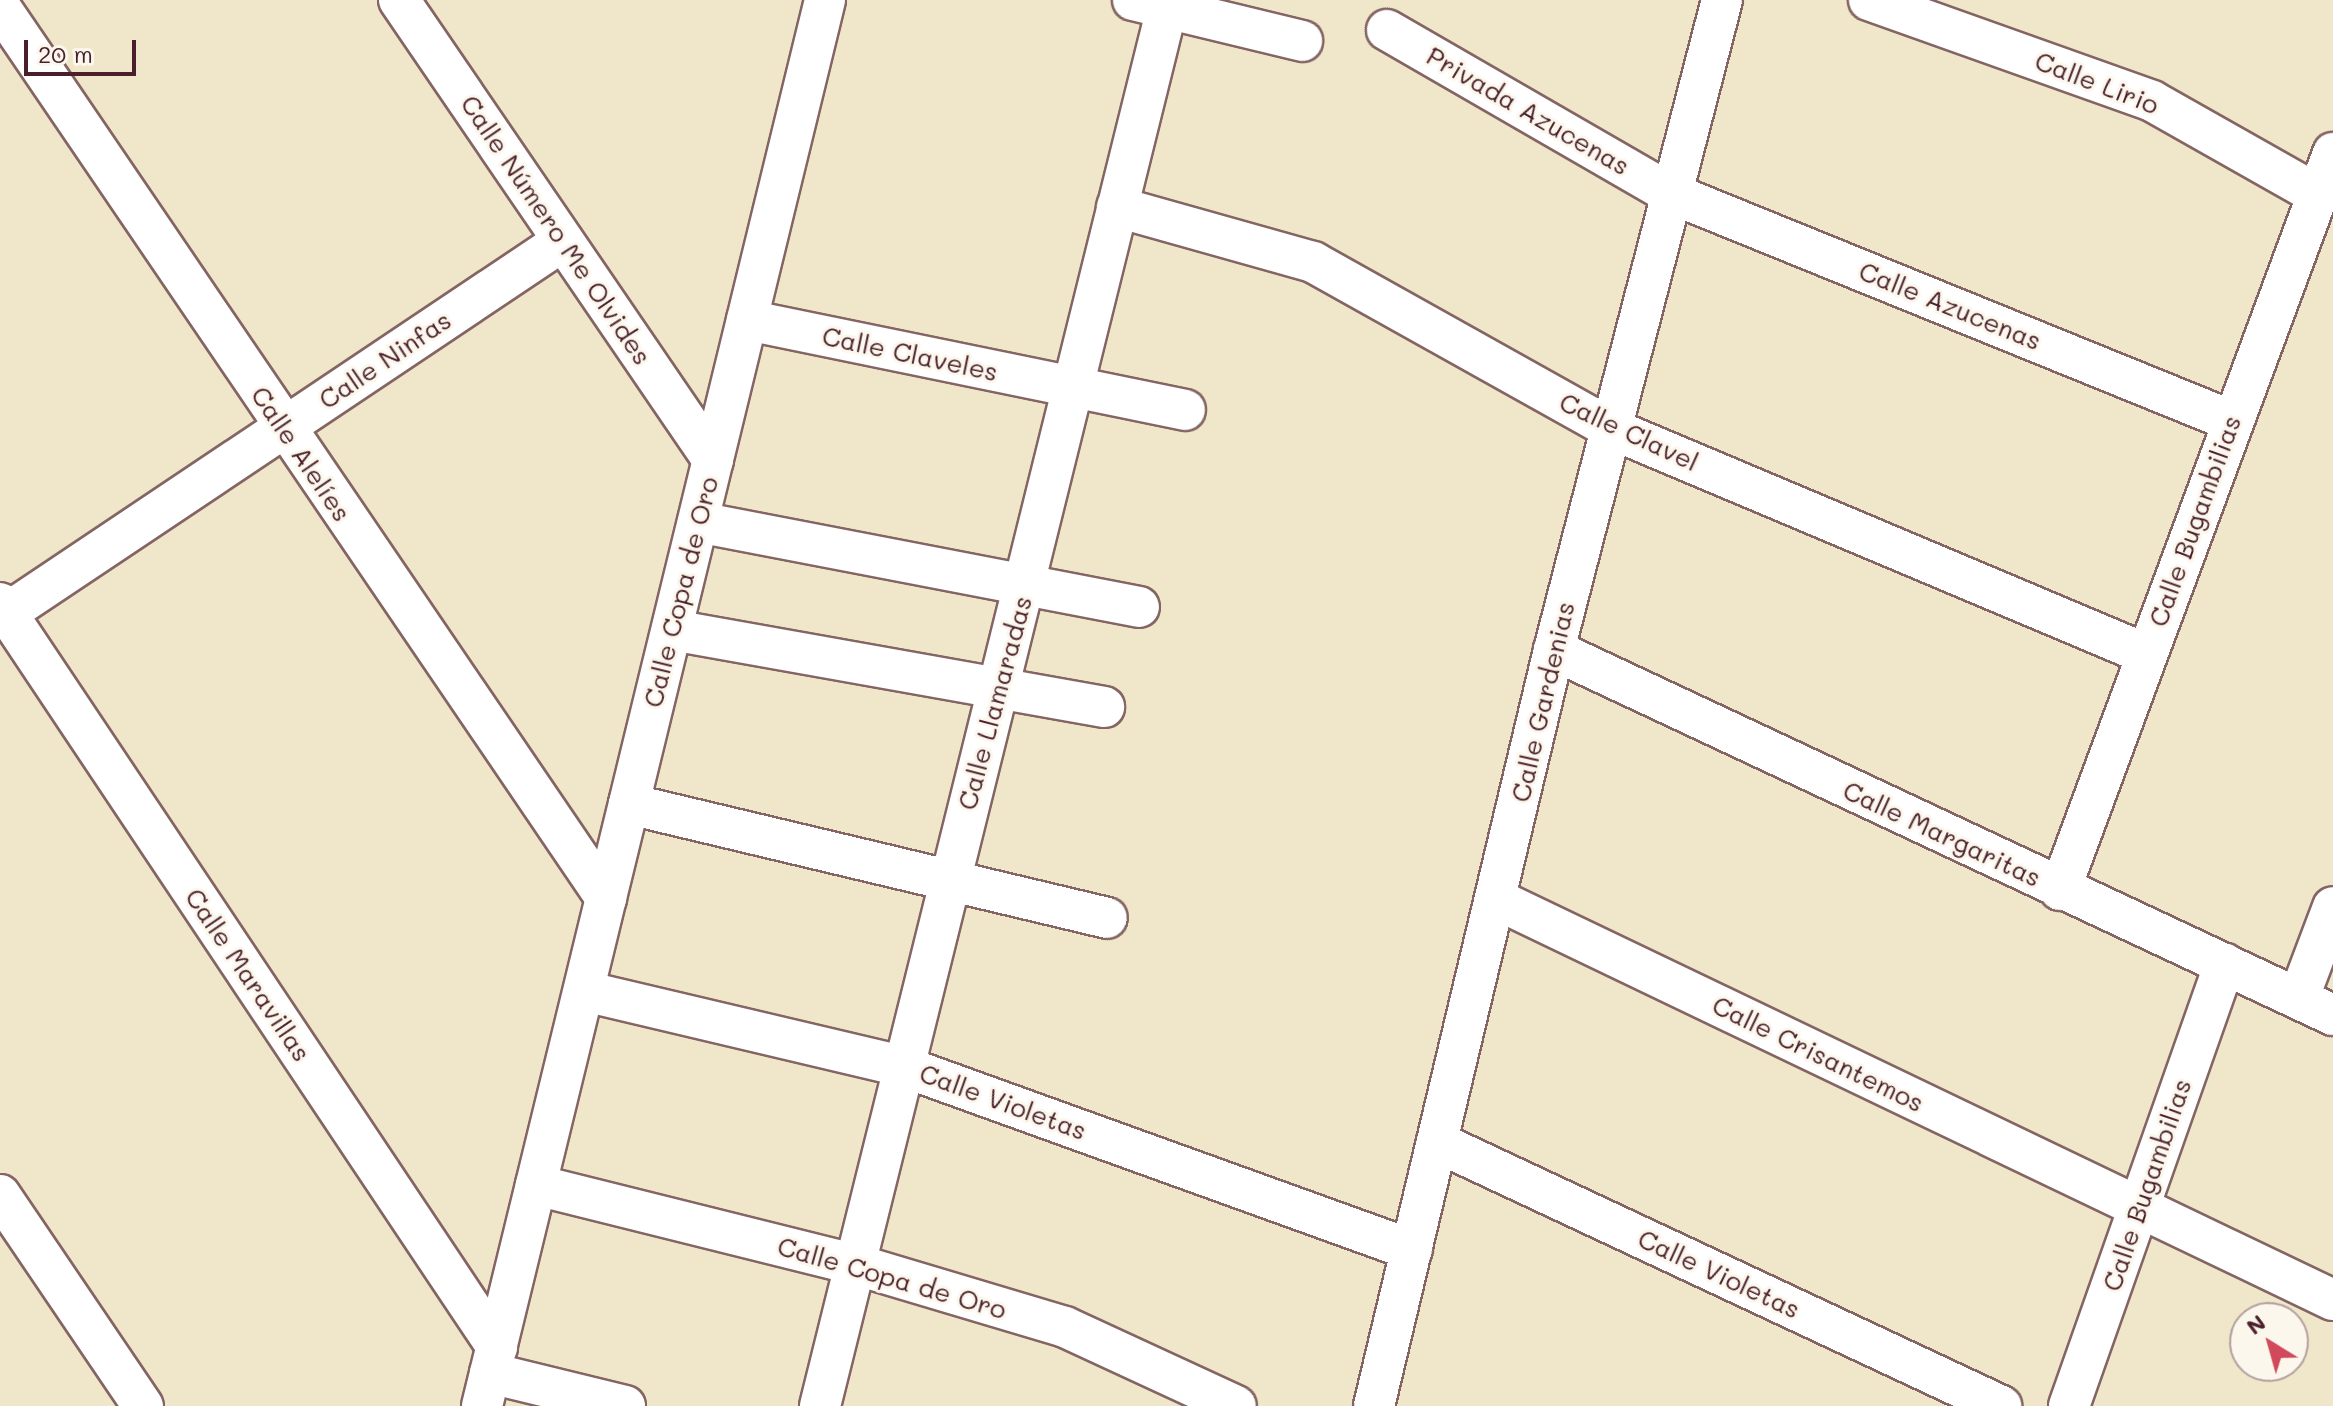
<!DOCTYPE html>
<html>
<head>
<meta charset="utf-8">
<style>
  body { margin:0 }
  #map { position:relative; width:2333px; height:1406px; overflow:hidden; background:#f0e7cb; font-family:Mali,sans-serif }
  div>[style] { position:absolute }
  [style*='--x'] { left:calc(var(--x)*1px); top:calc(var(--y)*1px); width:calc(var(--w)*1px); rotate:calc(var(--a)*1deg) }
  .roads { filter:drop-shadow(2px 0 #846563) drop-shadow(-2px 0 #846563) drop-shadow(0 2px #846563) drop-shadow(0 -2px #846563) }
  .minor>* { height:40px; margin:-20px; padding:0 20px; transform-origin:20px; border-radius:20px; background:#fff }
  span { translate:-50% -50%; white-space:nowrap; text-align:center; line-height:1.15; -webkit-text-stroke:6px #fbf7ec; paint-order:stroke }
  .street-label { font-size:26px; color:#4a1f2b }
  .north { position:absolute; left:2229px; top:1302px; width:80px; height:80px; box-sizing:border-box; background:#fbf7ec; border:2px solid #b4a19f; border-radius:50%; rotate:323deg; font-size:22px; font-weight:700; line-height:32px; text-align:center; color:#4a1f2b }
  .north::after { content:''; display:block; margin:auto; width:28px; height:36px; background:#d1495b; clip-path:polygon(50% 0,100% 100%,50% 72%,0 100%) }
  .scale { position:absolute; left:24px; top:40px; width:112px; height:36px; box-sizing:border-box; border:4px solid #4a1f2b; border-top:0; padding-left:10px; font-size:24px; line-height:28px; white-space:nowrap; color:#4a1f2b; -webkit-text-stroke:6px #fbf7ec; paint-order:stroke }
</style>
</head>
<body>
<div id="map">
  <div class="roads">
    <div class="minor">
      <div style="--x:399;--y:0;--w:557;--a:55.68"></div>
      <div style="--x:1133;--y:0;--w:174;--a:13.6"></div>
      <div style="--x:1869;--y:0;--w:300;--a:19.6"></div>
      <div style="--x:2152;--y:101;--w:185;--a:29.5"></div>
      <div style="--x:0;--y:7;--w:1078;--a:55.78"></div>
      <div style="--x:1387;--y:30;--w:324;--a:30"></div>
      <div style="--x:1668;--y:192;--w:609;--a:22.1"></div>
      <div style="--x:1117;--y:207;--w:204;--a:15.7"></div>
      <div style="--x:1313;--y:262;--w:342;--a:29.2"></div>
      <div style="--x:1612;--y:429;--w:579;--a:22.85"></div>
      <div style="--x:747;--y:320;--w:447;--a:11.6"></div>
      <div style="--x:698;--y:522;--w:449;--a:10.9"></div>
      <div style="--x:0;--y:603;--w:895;--a:56.26"></div>
      <div style="--x:7;--y:613;--w:669;--a:-33.79"></div>
      <div style="--x:672;--y:630;--w:439;--a:10.1"></div>
      <div style="--x:1554;--y:650;--w:860;--a:25.11"></div>
      <div style="--x:629;--y:804;--w:491;--a:13.4"></div>
      <div style="--x:2060;--y:890;--w:786;--a:-69.67"></div>
      <div style="--x:1498;--y:900;--w:926;--a:25.6"></div>
      <div style="--x:584;--y:991;--w:327;--a:13.3"></div>
      <div style="--x:902;--y:1066;--w:542;--a:19.84"></div>
      <div style="--x:2299;--y:997;--w:96;--a:-69.3"></div>
      <div style="--x:1437;--y:1142;--w:623;--a:25.08"></div>
      <div style="--x:536;--y:1185;--w:328;--a:14"></div>
      <div style="--x:854;--y:1264;--w:220;--a:16.6"></div>
      <div style="--x:1065;--y:1327;--w:188;--a:24.8"></div>
      <div style="--x:0;--y:1195;--w:255;--a:55.9"></div>
      <div style="--x:490;--y:1373;--w:139;--a:13.7"></div>
      <div style="--x:482;--y:1406;--w:1447;--a:-76.29"></div>
      <div style="--x:820;--y:1406;--w:1449;--a:-76.06"></div>
      <div style="--x:1374;--y:1406;--w:777;--a:-76.61"></div>
      <div style="--x:1554;--y:650;--w:671;--a:-75.51"></div>
      <div style="--x:2069;--y:1406;--w:469;--a:-70.6"></div>
    </div>
  </div>
  <div class="street-label">
    <span style="left:2097px;top:83px;rotate:21deg">Calle Lirio</span>
    <span style="left:1528px;top:111px;rotate:30deg">Privada Azucenas</span>
    <span style="left:556px;top:230px;rotate:56deg">Calle Número Me Olvides</span>
    <span style="left:1950px;top:306px;rotate:22deg">Calle Azucenas</span>
    <span style="left:910px;top:354px;rotate:12deg">Calle Claveles</span>
    <span style="left:385px;top:360px;rotate:-34deg">Calle Ninfas</span>
    <span style="left:1629px;top:432px;rotate:25deg">Calle Clavel</span>
    <span style="left:301px;top:454px;rotate:56deg">Calle Alelíes</span>
    <span style="left:2195px;top:521px;rotate:-70deg">Calle Bugambilias</span>
    <span style="left:681px;top:592px;rotate:-76deg">Calle Copa de Oro</span>
    <span style="left:1543px;top:702px;rotate:-77deg">Calle Gardenias</span>
    <span style="left:995px;top:703px;rotate:-75deg">Calle Llamaradas</span>
    <span style="left:1942px;top:834px;rotate:25deg">Calle Margaritas</span>
    <span style="left:248px;top:975px;rotate:56deg">Calle Maravillas</span>
    <span style="left:1818px;top:1054px;rotate:26deg">Calle Crisantemos</span>
    <span style="left:1003px;top:1102px;rotate:20deg">Calle Violetas</span>
    <span style="left:2147px;top:1185px;rotate:-71deg">Calle Bugambilias</span>
    <span style="left:1719px;top:1274px;rotate:25deg">Calle Violetas</span>
    <span style="left:892px;top:1278px;rotate:16deg">Calle Copa de Oro</span>
  </div>
  <div class="north">N</div>
  <div class="scale">20 m</div>
</div>
</body>
</html>
